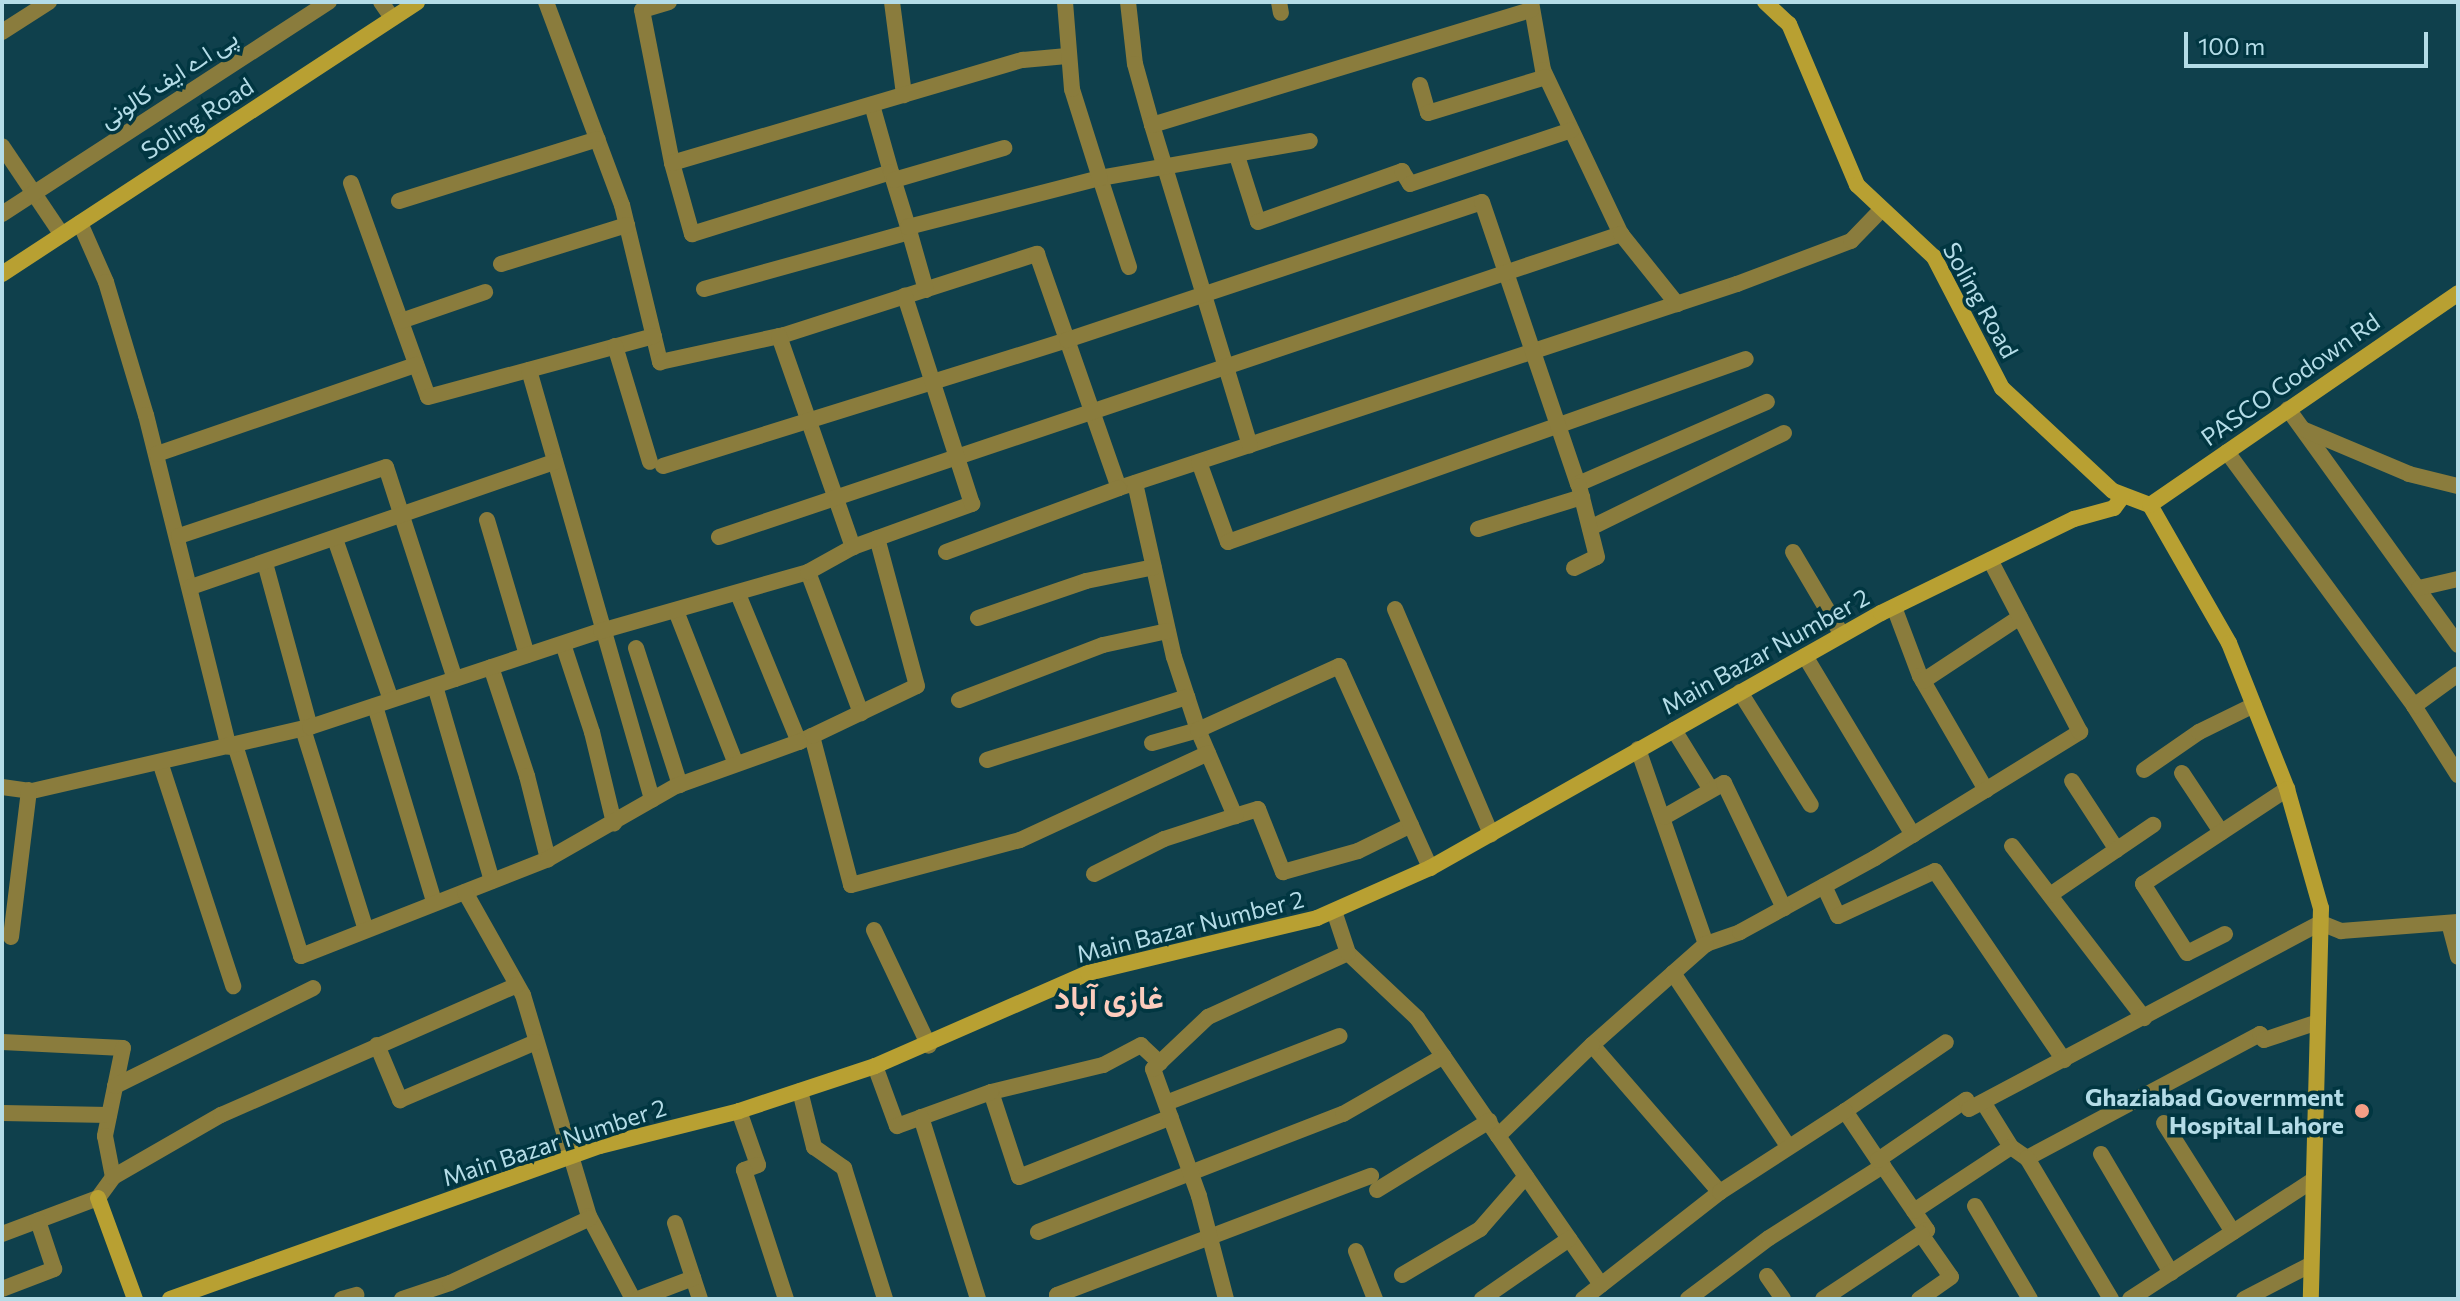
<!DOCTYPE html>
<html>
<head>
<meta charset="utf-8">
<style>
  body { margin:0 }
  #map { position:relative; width:2460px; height:1301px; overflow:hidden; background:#0f404c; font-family:Commissioner,Vazirmatn,sans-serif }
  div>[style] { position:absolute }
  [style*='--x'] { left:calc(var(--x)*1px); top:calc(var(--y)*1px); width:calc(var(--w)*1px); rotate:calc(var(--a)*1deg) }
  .street>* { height:16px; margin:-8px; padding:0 8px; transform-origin:8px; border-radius:8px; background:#8a7c3d }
  .secondary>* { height:16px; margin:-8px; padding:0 8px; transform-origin:8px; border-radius:8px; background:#b8a032 }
  .dots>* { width:22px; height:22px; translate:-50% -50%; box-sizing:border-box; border:4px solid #013641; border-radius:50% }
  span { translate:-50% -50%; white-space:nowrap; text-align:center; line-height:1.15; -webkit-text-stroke:7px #013641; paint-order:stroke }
  .street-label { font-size:24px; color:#b4dce7 }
  .poi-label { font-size:24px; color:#b4dce7; font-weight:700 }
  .right { translate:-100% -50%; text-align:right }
  .district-label { font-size:32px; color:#fdccbd; font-weight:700 }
  .frame { position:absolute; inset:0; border:4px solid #b4dce7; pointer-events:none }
  .scale { position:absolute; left:2184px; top:32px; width:244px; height:36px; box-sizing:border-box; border:4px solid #b4dce7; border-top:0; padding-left:10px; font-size:24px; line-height:28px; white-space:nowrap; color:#b4dce7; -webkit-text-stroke:6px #013641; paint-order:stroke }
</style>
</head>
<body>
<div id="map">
  <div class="street">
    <div style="--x:381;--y:2;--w:19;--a:55"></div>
    <div style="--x:546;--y:2;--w:217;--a:69.5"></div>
    <div style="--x:622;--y:205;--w:162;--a:76.4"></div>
    <div style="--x:660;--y:362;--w:127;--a:-12.3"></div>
    <div style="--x:784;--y:335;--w:266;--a:-17.8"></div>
    <div style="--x:1037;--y:254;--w:248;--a:70.7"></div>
    <div style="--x:1119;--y:488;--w:651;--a:-18.27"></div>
    <div style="--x:1737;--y:284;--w:122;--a:-20.7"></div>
    <div style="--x:1851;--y:241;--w:43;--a:-45.9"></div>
    <div style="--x:669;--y:2;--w:28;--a:163"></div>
    <div style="--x:642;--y:10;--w:156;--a:78.9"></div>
    <div style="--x:672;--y:163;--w:74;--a:74.3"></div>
    <div style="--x:692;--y:234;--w:208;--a:-17.3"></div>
    <div style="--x:891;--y:172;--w:70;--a:-105.8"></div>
    <div style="--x:892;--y:2;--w:94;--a:82.6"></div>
    <div style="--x:1128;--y:2;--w:62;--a:83.6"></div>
    <div style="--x:1135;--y:64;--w:63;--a:74.4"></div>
    <div style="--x:1152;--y:125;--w:335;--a:73"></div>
    <div style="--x:1279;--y:2;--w:11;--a:80"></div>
    <div style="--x:1531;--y:2;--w:69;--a:80"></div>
    <div style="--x:1543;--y:70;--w:182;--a:64.6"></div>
    <div style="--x:2;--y:32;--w:56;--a:-32.6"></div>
    <div style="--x:1420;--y:85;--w:29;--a:74"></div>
    <div style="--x:1428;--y:113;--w:123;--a:-17"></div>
    <div style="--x:1152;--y:125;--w:396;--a:-16.9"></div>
    <div style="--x:2;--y:146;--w:107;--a:56"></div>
    <div style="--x:1237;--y:156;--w:69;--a:72.3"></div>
    <div style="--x:1258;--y:222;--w:153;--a:-19.5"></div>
    <div style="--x:1402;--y:171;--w:15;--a:58"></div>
    <div style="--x:1410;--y:184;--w:170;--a:-18.5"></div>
    <div style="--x:672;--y:163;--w:366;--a:-16.4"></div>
    <div style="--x:1023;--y:60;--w:44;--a:-5.2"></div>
    <div style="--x:891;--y:172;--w:58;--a:72.8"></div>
    <div style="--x:894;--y:180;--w:115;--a:-16.2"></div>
    <div style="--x:351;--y:183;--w:227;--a:70.2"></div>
    <div style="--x:428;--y:397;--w:234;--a:-15.1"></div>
    <div style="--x:399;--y:201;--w:208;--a:-17.3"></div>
    <div style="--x:2;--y:214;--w:390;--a:-33"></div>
    <div style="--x:80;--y:223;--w:64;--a:66.2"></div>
    <div style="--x:106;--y:282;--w:139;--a:73.3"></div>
    <div style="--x:146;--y:415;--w:342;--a:76"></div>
    <div style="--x:501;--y:264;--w:132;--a:-17.2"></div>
    <div style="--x:1129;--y:267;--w:94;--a:-108"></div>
    <div style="--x:1100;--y:178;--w:213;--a:-10"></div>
    <div style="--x:704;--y:289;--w:214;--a:-15.5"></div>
    <div style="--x:926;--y:290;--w:66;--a:-105.9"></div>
    <div style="--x:908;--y:227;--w:198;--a:-14.3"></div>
    <div style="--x:1100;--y:178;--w:93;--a:-107.5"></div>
    <div style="--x:1072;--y:89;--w:87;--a:-94.6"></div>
    <div style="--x:401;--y:321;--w:89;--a:-19"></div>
    <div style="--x:779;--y:336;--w:224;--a:70.7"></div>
    <div style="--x:615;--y:346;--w:121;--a:73.2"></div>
    <div style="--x:529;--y:370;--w:447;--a:74"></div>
    <div style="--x:2288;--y:409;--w:291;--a:54.2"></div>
    <div style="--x:2305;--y:430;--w:113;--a:22.9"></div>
    <div style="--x:2409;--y:474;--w:50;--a:13.8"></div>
    <div style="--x:2227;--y:452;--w:315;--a:53.6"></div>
    <div style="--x:2414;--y:706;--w:82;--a:57.5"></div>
    <div style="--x:157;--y:454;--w:274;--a:-19"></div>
    <div style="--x:1199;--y:462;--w:85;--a:70.1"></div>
    <div style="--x:1228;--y:542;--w:549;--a:-19.46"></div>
    <div style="--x:663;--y:466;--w:423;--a:-17.3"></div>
    <div style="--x:1067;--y:340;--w:437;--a:-18.4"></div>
    <div style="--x:1482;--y:202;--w:298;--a:71.2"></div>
    <div style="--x:1578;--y:484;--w:206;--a:-23.5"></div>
    <div style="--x:1135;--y:483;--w:178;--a:77.4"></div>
    <div style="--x:1174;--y:657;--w:77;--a:71.8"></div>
    <div style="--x:1198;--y:730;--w:94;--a:66.7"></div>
    <div style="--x:1235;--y:816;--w:24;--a:-17"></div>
    <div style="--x:1258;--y:809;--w:68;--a:68.4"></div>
    <div style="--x:1283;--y:872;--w:78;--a:-15.6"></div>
    <div style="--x:1358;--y:851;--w:59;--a:-26.1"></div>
    <div style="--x:487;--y:520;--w:141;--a:73.5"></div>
    <div style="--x:1590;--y:528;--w:216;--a:-26.1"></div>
    <div style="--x:1478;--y:529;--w:109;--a:-17.1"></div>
    <div style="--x:179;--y:536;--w:218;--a:-18.4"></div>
    <div style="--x:386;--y:467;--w:223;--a:72"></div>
    <div style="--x:719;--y:537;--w:952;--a:-18.57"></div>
    <div style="--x:1621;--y:234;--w:90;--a:51.3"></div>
    <div style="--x:335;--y:539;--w:170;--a:70.8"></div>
    <div style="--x:946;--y:552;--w:184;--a:-20.3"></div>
    <div style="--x:1793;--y:552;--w:96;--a:59.4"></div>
    <div style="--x:265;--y:563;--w:170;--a:74.7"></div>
    <div style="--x:1574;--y:568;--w:25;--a:-26"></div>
    <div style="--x:1597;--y:557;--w:73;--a:-104.2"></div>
    <div style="--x:808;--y:572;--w:151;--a:69.4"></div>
    <div style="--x:191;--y:587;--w:385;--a:-19"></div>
    <div style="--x:2419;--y:588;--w:40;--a:-13"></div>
    <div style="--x:738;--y:594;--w:160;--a:67.6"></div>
    <div style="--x:799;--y:742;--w:14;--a:-25"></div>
    <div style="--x:812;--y:736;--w:154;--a:75.3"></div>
    <div style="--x:851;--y:885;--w:175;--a:-14.9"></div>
    <div style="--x:1020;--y:840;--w:207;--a:-24.8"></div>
    <div style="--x:1894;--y:607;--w:74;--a:69.4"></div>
    <div style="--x:1920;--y:676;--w:132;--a:59.9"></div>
    <div style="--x:1395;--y:609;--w:245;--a:66.9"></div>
    <div style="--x:676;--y:611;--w:164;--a:68.6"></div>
    <div style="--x:978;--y:618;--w:114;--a:-18.9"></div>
    <div style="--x:1086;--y:581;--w:69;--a:-11.6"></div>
    <div style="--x:563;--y:644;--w:93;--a:71.8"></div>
    <div style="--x:592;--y:732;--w:94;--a:76.4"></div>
    <div style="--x:636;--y:648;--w:144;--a:72.2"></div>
    <div style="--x:1805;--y:656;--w:209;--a:58.9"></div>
    <div style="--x:491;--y:667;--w:115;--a:71.7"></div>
    <div style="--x:527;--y:776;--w:86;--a:75.8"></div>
    <div style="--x:1923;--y:681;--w:116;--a:-33.4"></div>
    <div style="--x:435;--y:686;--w:203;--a:73.7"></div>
    <div style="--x:1740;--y:692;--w:133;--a:57.9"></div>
    <div style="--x:959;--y:700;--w:154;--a:-20.9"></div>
    <div style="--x:1103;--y:645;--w:66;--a:-12.2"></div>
    <div style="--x:375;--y:706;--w:204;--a:73.2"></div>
    <div style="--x:2414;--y:706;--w:54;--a:-36"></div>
    <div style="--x:303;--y:729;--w:207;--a:72.6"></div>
    <div style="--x:1674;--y:730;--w:70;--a:58.3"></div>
    <div style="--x:812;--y:736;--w:116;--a:-25.5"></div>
    <div style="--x:917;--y:686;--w:153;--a:-105.1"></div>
    <div style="--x:1152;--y:743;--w:48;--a:-15.8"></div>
    <div style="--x:1198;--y:730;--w:155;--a:-24.4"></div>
    <div style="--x:1339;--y:666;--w:222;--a:65.7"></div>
    <div style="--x:235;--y:745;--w:221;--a:72.6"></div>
    <div style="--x:301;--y:956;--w:265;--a:-21.4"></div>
    <div style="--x:548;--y:859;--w:147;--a:-29.7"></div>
    <div style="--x:676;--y:786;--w:131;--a:-19.7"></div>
    <div style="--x:1638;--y:749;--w:207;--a:70.8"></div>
    <div style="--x:1706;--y:944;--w:36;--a:-19"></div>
    <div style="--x:1740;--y:932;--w:154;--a:-28.7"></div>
    <div style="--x:1875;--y:858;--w:241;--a:-31.6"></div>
    <div style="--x:2080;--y:732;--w:194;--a:-117.6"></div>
    <div style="--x:987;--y:760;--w:210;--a:-17.5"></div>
    <div style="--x:160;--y:762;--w:236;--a:71.9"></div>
    <div style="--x:2144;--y:770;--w:67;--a:-34.6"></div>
    <div style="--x:2199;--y:732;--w:61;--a:-26.1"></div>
    <div style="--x:2182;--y:773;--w:71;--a:56.5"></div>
    <div style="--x:2072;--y:781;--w:82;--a:56.9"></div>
    <div style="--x:2;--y:787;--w:30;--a:8"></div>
    <div style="--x:32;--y:791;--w:285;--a:-13"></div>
    <div style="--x:310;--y:727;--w:306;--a:-18.3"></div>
    <div style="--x:601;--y:631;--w:215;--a:-15.9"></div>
    <div style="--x:808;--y:572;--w:51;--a:-29.1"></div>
    <div style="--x:853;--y:547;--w:127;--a:-19.9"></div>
    <div style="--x:972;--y:504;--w:219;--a:-107.9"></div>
    <div style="--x:1664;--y:817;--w:69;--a:-29.5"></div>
    <div style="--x:1724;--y:783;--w:139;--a:64.4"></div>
    <div style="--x:2012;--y:846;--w:217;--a:52.5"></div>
    <div style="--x:1094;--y:874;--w:78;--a:-26.6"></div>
    <div style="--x:1164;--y:839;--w:75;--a:-17.9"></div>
    <div style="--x:1824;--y:886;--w:33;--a:65"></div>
    <div style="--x:1838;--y:916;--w:107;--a:-24.9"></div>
    <div style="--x:1935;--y:871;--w:229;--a:55.7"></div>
    <div style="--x:465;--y:892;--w:118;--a:60.6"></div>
    <div style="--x:523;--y:995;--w:231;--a:73.4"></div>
    <div style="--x:589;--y:1216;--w:94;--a:62.1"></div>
    <div style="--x:2050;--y:895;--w:125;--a:-34.2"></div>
    <div style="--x:2449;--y:923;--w:35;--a:75"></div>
    <div style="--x:874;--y:930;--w:128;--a:64.6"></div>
    <div style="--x:2225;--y:934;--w:42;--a:153.4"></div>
    <div style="--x:2187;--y:953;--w:82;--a:-122.5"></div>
    <div style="--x:2143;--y:884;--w:173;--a:-33.4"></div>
    <div style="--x:11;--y:937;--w:148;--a:-83"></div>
    <div style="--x:1706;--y:944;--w:152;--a:138.5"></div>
    <div style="--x:1592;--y:1045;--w:195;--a:49"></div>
    <div style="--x:1348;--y:953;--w:95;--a:43.3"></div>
    <div style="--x:1417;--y:1018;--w:143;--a:55.5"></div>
    <div style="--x:1498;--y:1136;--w:131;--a:-44.1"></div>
    <div style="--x:1673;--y:973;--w:208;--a:56.4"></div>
    <div style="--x:2;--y:1042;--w:121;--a:2.8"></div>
    <div style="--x:123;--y:1048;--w:90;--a:101.6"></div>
    <div style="--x:105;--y:1136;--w:42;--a:79"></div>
    <div style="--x:377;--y:1045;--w:60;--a:67.3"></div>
    <div style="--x:400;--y:1100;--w:148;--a:-23.1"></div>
    <div style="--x:1160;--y:1063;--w:26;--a:-137"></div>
    <div style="--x:1141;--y:1045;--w:43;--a:152.2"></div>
    <div style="--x:1103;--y:1065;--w:115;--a:166.4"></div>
    <div style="--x:991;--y:1092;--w:89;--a:71.8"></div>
    <div style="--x:1019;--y:1177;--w:163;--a:-21.5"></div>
    <div style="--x:875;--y:1066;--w:64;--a:69.9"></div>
    <div style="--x:897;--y:1126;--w:100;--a:-19.9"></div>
    <div style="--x:115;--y:1086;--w:221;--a:-26.3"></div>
    <div style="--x:800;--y:1091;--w:58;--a:76"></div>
    <div style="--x:814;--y:1147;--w:37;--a:35"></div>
    <div style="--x:844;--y:1168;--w:137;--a:72.6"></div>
    <div style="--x:1983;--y:1102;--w:53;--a:58.1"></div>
    <div style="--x:2011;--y:1147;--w:19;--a:35"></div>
    <div style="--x:2027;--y:1158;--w:264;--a:-28"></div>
    <div style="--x:2260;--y:1034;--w:7;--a:56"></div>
    <div style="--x:2264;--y:1040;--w:57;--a:-18.4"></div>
    <div style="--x:1166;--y:1103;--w:186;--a:-21.1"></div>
    <div style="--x:739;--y:1111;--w:57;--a:70.6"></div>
    <div style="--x:758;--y:1165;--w:15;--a:160"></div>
    <div style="--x:744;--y:1170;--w:136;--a:72"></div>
    <div style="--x:2;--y:1113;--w:107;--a:1.1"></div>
    <div style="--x:921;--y:1117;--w:191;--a:72.6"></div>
    <div style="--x:2164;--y:1123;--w:129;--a:57.7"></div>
    <div style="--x:1498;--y:1136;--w:181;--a:55.3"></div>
    <div style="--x:2101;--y:1154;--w:138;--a:59.5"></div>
    <div style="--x:2027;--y:1158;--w:164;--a:59.2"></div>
    <div style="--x:1878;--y:1160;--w:59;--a:-124"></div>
    <div style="--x:1845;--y:1111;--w:122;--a:-34.3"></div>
    <div style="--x:1883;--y:1166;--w:78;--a:55.5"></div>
    <div style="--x:1927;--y:1230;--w:7;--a:146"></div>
    <div style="--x:1921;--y:1234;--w:52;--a:55.1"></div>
    <div style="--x:1951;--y:1277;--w:39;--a:145"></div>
    <div style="--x:1377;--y:1190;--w:132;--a:-31.6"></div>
    <div style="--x:1975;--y:1206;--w:108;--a:59.4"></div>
    <div style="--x:1914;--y:1211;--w:116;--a:-33.4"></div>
    <div style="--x:675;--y:1223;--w:80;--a:71.8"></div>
    <div style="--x:1038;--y:1232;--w:327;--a:-21.2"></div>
    <div style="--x:1343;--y:1114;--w:116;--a:-29.9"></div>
    <div style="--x:2;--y:1234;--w:103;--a:-20.6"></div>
    <div style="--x:98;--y:1198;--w:26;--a:-54"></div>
    <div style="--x:113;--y:1177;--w:125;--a:-29.9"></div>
    <div style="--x:221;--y:1115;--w:323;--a:-23.7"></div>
    <div style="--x:1356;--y:1251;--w:52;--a:68.4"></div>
    <div style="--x:1402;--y:1275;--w:91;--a:-30.5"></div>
    <div style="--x:1480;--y:1229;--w:70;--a:-49"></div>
    <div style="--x:1767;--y:1276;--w:28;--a:55"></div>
    <div style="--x:2;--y:1289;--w:56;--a:-21"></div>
    <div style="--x:54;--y:1269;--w:51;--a:-108.4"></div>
    <div style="--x:342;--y:1299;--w:15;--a:-16"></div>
    <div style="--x:402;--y:1299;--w:51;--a:-18.4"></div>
    <div style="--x:450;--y:1283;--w:154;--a:-24.9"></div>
    <div style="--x:638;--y:1299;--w:59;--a:-20.9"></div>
    <div style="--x:1058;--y:1299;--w:4;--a:-104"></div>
    <div style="--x:1057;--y:1295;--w:336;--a:-20.8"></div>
    <div style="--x:1226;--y:1299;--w:106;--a:-104.7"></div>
    <div style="--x:1199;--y:1196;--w:135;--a:-109.9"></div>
    <div style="--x:1153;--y:1069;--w:76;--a:-43.4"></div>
    <div style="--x:1208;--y:1017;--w:154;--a:-24.6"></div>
    <div style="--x:1348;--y:953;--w:44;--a:-108.4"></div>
    <div style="--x:1482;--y:1299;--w:106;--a:-34.6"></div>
    <div style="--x:1583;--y:1299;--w:174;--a:-38"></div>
    <div style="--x:1720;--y:1192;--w:149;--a:-32.9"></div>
    <div style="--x:1688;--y:1299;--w:101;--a:-37"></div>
    <div style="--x:1769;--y:1238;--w:135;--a:-32.3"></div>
    <div style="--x:1883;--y:1166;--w:8;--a:-130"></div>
    <div style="--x:1878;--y:1160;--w:107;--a:-34.3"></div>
    <div style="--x:1966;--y:1100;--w:9;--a:72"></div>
    <div style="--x:1969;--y:1109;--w:398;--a:-27.9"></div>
    <div style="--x:2321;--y:923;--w:22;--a:22"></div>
    <div style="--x:2341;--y:931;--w:117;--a:-4.4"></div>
    <div style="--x:1823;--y:1299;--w:118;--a:-33.6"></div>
    <div style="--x:2130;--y:1299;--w:218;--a:-33"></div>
    <div style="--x:2244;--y:1299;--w:74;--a:-27.3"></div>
  </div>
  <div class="secondary">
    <div style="--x:1765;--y:2;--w:33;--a:43"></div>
    <div style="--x:1789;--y:24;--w:175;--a:67.1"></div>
    <div style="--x:1857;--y:185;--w:105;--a:43.1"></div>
    <div style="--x:1934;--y:257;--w:148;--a:62.6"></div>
    <div style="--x:2002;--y:388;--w:151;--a:42.9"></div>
    <div style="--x:2113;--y:491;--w:40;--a:21"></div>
    <div style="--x:2;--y:274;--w:496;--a:-33.2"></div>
    <div style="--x:2150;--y:505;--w:159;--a:60.2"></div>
    <div style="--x:2229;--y:643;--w:157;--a:68.3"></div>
    <div style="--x:2287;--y:789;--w:124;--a:74.1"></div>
    <div style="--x:2321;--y:908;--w:391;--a:91.5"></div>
    <div style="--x:2150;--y:505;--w:374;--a:-34.5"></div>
    <div style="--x:98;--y:1198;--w:108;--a:69.9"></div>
    <div style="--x:170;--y:1299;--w:456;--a:-19.6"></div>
    <div style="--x:600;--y:1146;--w:143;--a:-14.1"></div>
    <div style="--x:739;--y:1111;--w:143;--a:-18.3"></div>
    <div style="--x:875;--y:1066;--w:232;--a:-23.6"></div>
    <div style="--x:1088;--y:973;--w:236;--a:-13.5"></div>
    <div style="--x:1317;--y:918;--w:124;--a:-23.9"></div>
    <div style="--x:1430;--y:868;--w:518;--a:-29.48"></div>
    <div style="--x:1881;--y:613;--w:215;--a:-26"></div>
    <div style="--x:2074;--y:519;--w:41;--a:-15.4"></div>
    <div style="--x:2114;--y:508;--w:14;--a:-54"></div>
  </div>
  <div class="dots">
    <div style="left:2362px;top:1111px;background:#f49e86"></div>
  </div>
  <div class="street-label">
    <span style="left:168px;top:78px;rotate:-33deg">پی اے ایف کالونی</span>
    <span style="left:197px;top:118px;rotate:-33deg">Soling Road</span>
    <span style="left:1981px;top:300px;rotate:61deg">Soling Road</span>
    <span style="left:2290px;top:379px;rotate:-35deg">PASCO Godown Rd</span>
    <span style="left:1765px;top:651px;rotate:-29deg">Main Bazar Number 2</span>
    <span style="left:1190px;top:926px;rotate:-14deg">Main Bazar Number 2</span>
    <span style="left:554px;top:1142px;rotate:-18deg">Main Bazar Number 2</span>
  </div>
  <div class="poi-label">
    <span class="right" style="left:2344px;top:1111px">Ghaziabad Government<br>Hospital Lahore</span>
  </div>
  <div class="district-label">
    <span style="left:1109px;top:996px">غازى آباد</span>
  </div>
  <div class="frame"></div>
  <div class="scale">100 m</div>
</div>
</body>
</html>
